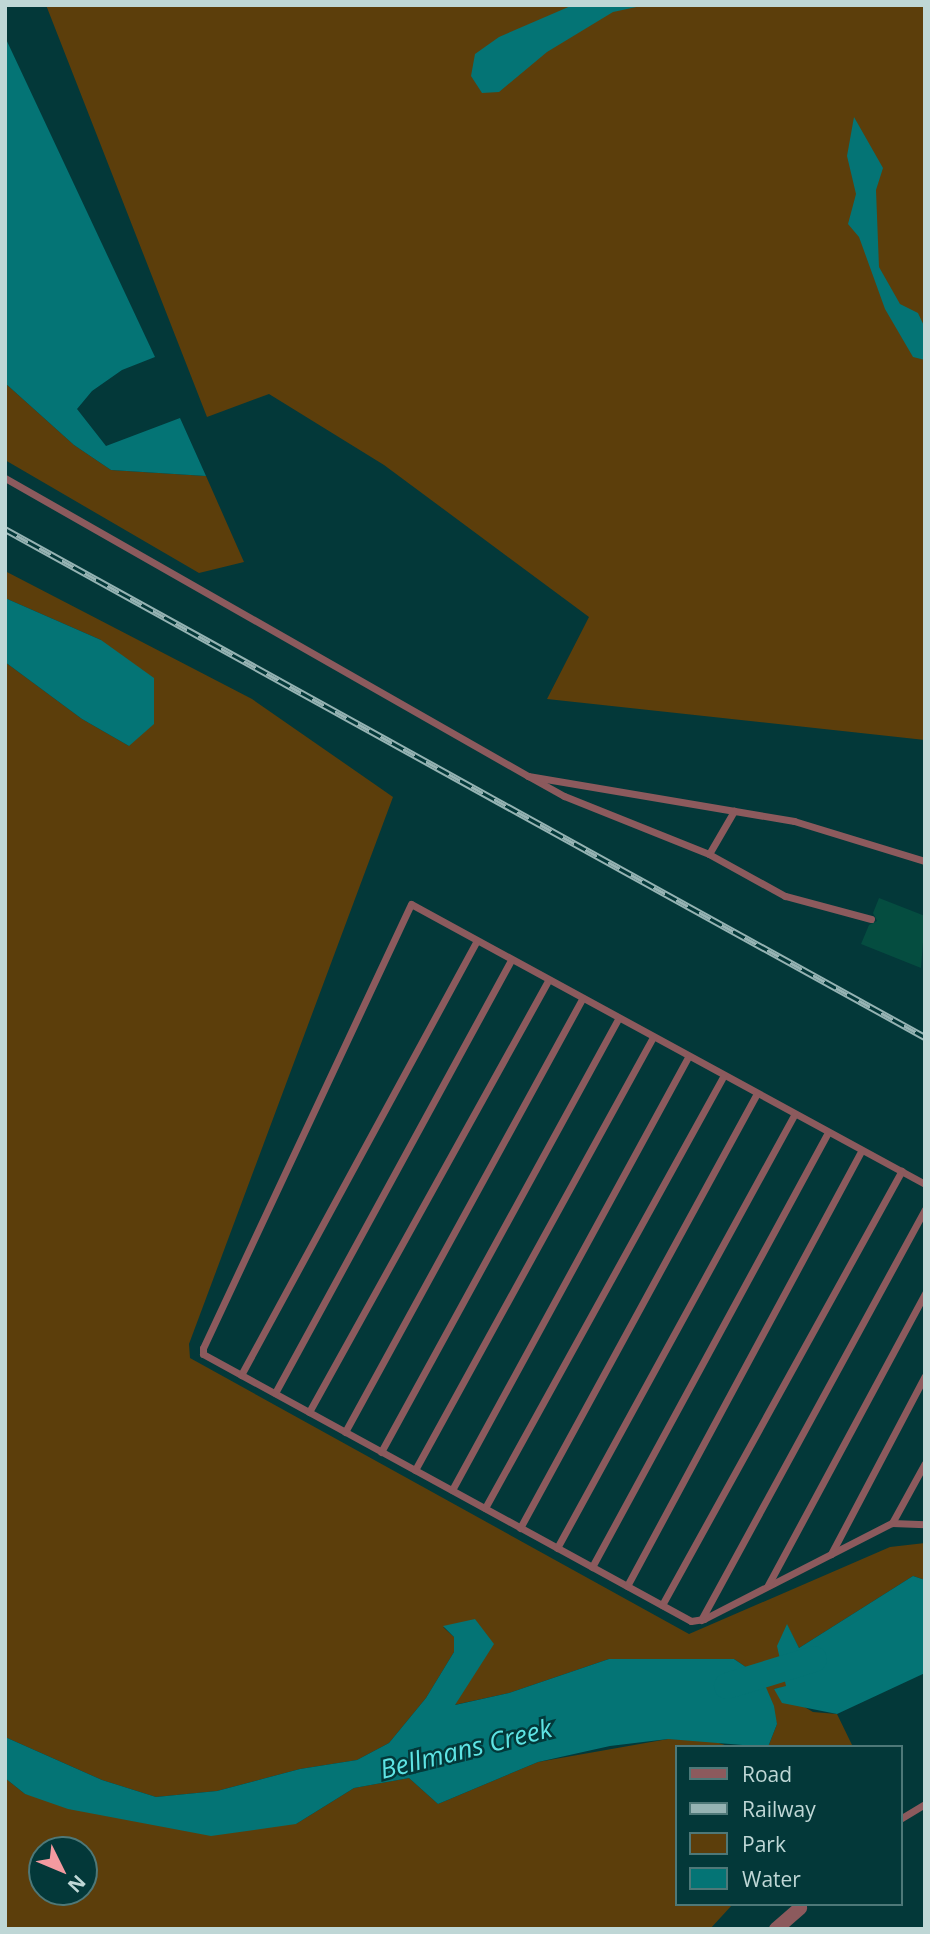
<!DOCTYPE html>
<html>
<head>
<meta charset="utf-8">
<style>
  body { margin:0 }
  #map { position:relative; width:930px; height:1934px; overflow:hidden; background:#033839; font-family:"Open Sans",sans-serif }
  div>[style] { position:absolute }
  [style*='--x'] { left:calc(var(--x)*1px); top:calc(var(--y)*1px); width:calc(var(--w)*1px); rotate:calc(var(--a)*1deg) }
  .green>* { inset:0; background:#5c3e0b }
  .water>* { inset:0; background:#047475 }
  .river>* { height:26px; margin:-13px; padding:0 13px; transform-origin:13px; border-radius:13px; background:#047475 }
  .building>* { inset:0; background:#054d40 }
  .lane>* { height:7px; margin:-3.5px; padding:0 3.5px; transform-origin:3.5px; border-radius:3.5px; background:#8c5a5d }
  .street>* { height:14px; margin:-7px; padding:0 7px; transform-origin:7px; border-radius:7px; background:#8c5a5d }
  .rail>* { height:7px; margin-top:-3.5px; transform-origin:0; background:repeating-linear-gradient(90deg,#033839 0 13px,#95b3b3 0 26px); box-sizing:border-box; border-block:2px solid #95b3b3 }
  span { translate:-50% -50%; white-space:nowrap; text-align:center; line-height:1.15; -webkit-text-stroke:5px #033839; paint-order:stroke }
  .water-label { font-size:26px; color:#5ee4e4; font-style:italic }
  .frame { position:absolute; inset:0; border:7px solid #bfd7d6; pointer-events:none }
  .legend { position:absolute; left:675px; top:1745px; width:228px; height:161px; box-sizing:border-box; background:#033839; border:2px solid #4e7878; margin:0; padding:9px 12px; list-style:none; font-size:21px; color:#bfd7d6 }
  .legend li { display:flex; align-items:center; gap:14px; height:35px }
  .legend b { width:35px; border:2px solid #4e7878 }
  .north { position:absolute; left:28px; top:1836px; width:70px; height:70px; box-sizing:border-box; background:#033839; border:2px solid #4e7878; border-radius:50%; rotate:133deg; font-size:19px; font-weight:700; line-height:28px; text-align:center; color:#bfd7d6 }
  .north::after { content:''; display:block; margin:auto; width:24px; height:32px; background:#f49aa0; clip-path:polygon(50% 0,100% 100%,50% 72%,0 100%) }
</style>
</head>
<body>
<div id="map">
  <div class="green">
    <div style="clip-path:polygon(46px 5px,925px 5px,925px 740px,547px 699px,589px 617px,384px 465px,269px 394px,207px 417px)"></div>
    <div style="clip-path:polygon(5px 383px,74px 445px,111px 470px,206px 476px,244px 562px,199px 573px,5px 460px)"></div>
    <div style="clip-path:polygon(5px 571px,252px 699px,393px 797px,189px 1344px,190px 1358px,689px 1634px,890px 1547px,925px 1543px,925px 1580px,913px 1576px,799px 1648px,787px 1625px,786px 1687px,774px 1689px,813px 1712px,837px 1714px,853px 1747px,768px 1747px,777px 1724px,762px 1678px,734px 1659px,609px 1659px,509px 1693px,454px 1705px,493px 1644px,443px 1627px,454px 1637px,454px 1652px,426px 1698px,389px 1743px,357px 1760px,300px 1769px,217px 1791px,156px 1797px,102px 1780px,5px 1737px,5px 662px,82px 719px,129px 746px,101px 640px,5px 598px)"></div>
    <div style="clip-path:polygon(evenodd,668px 1739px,710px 1740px,731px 1747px,676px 1747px,676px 1904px,733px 1904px,710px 1929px,5px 1929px,5px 1778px,25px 1794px,296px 1824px,354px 1788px,409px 1778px,438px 1804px,538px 1762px,668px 1739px,42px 1850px,84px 1850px,84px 1892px,42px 1892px,42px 1850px)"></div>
  </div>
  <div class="water">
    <div style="clip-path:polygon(573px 5px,646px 5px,613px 12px,547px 52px,499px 92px,482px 93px,471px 76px,475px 54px,499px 37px)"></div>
    <div style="clip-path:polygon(5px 37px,155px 357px,122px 370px,92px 391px,77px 409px,106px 446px,180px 418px,206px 476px,111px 470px,74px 445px,5px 383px)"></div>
    <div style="clip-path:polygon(854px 117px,883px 168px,876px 190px,879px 267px,900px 304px,918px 313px,925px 328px,925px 360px,913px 357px,885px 309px,859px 237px,848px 224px,856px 194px,847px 156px)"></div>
    <div style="clip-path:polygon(5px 598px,101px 640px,154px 678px,154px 724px,129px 746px,82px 719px,5px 662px)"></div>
    <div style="clip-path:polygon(913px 1576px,925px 1580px,925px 1673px,837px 1714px,782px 1703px,774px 1689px,786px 1686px,777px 1646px,787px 1624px,799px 1648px)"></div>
    <div style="clip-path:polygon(475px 1619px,494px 1644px,455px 1705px,509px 1693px,609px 1659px,734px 1659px,762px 1678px,774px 1706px,777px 1724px,768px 1747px,668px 1739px,610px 1746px,538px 1762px,438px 1804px,409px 1778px,354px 1788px,296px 1824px,211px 1836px,68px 1809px,25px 1794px,5px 1778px,5px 1737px,102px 1780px,156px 1797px,217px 1791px,300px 1769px,357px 1760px,389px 1743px,426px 1698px,454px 1652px,454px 1637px,443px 1626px)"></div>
  </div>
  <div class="river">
    <div style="--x:727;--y:1686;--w:91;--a:-17.2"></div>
  </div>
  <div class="building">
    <div style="clip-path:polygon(879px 898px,925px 916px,921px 968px,861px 944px,869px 925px,877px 921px,873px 913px)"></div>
  </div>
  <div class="lane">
    <div style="--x:5;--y:478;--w:602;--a:29.67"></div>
    <div style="--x:709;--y:854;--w:50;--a:-59.8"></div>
    <div style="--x:871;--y:919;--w:89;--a:-165"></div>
    <div style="--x:785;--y:896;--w:87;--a:-151.1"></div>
    <div style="--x:709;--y:854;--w:156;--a:-158.2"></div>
    <div style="--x:564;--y:796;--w:41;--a:-150.9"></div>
    <div style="--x:528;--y:776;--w:270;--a:9.6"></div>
    <div style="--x:794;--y:821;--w:137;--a:17"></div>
    <div style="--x:925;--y:1184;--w:585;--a:-151.42"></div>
    <div style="--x:411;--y:904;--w:490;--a:115.1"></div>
    <div style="--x:203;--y:1348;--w:6;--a:90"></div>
    <div style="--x:203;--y:1354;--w:556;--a:28.68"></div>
    <div style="--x:691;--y:1621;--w:13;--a:-9"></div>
    <div style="--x:704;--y:1619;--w:211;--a:-27.1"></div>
    <div style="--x:892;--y:1523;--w:33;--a:2"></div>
    <div style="--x:241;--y:1375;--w:494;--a:-61.5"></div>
    <div style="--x:275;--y:1393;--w:492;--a:-61.4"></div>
    <div style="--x:309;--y:1412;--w:493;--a:-61"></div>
    <div style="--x:345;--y:1432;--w:494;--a:-61.3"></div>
    <div style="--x:381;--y:1452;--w:494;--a:-61.3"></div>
    <div style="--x:415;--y:1470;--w:494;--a:-61.2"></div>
    <div style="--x:452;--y:1490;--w:493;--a:-61.4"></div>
    <div style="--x:485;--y:1508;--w:493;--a:-61.1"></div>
    <div style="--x:892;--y:1523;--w:68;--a:-61.2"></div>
    <div style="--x:520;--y:1528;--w:494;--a:-61.4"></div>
    <div style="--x:557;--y:1548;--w:495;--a:-61.3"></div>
    <div style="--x:831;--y:1554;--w:201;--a:-62.2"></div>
    <div style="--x:592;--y:1567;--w:495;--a:-61.5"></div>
    <div style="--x:768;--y:1585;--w:332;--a:-61.7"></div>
    <div style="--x:627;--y:1586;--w:495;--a:-61.7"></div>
    <div style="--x:662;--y:1605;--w:496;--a:-61.1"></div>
    <div style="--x:701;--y:1620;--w:468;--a:-61.4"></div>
    <div style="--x:900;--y:1819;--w:29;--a:-31"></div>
  </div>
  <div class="street">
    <div style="--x:776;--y:1929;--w:32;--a:-41"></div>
  </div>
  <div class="rail">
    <div style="--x:5;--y:529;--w:1051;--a:28.91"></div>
  </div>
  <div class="water-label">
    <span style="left:466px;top:1749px;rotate:-14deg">Bellmans Creek</span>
  </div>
  <div class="frame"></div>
  <ul class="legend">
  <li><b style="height:9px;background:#8c5a5d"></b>Road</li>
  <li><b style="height:9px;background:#95b3b3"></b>Railway</li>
  <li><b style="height:19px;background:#5c3e0b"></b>Park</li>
  <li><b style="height:19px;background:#047475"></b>Water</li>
  </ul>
  <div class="north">N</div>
</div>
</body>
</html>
